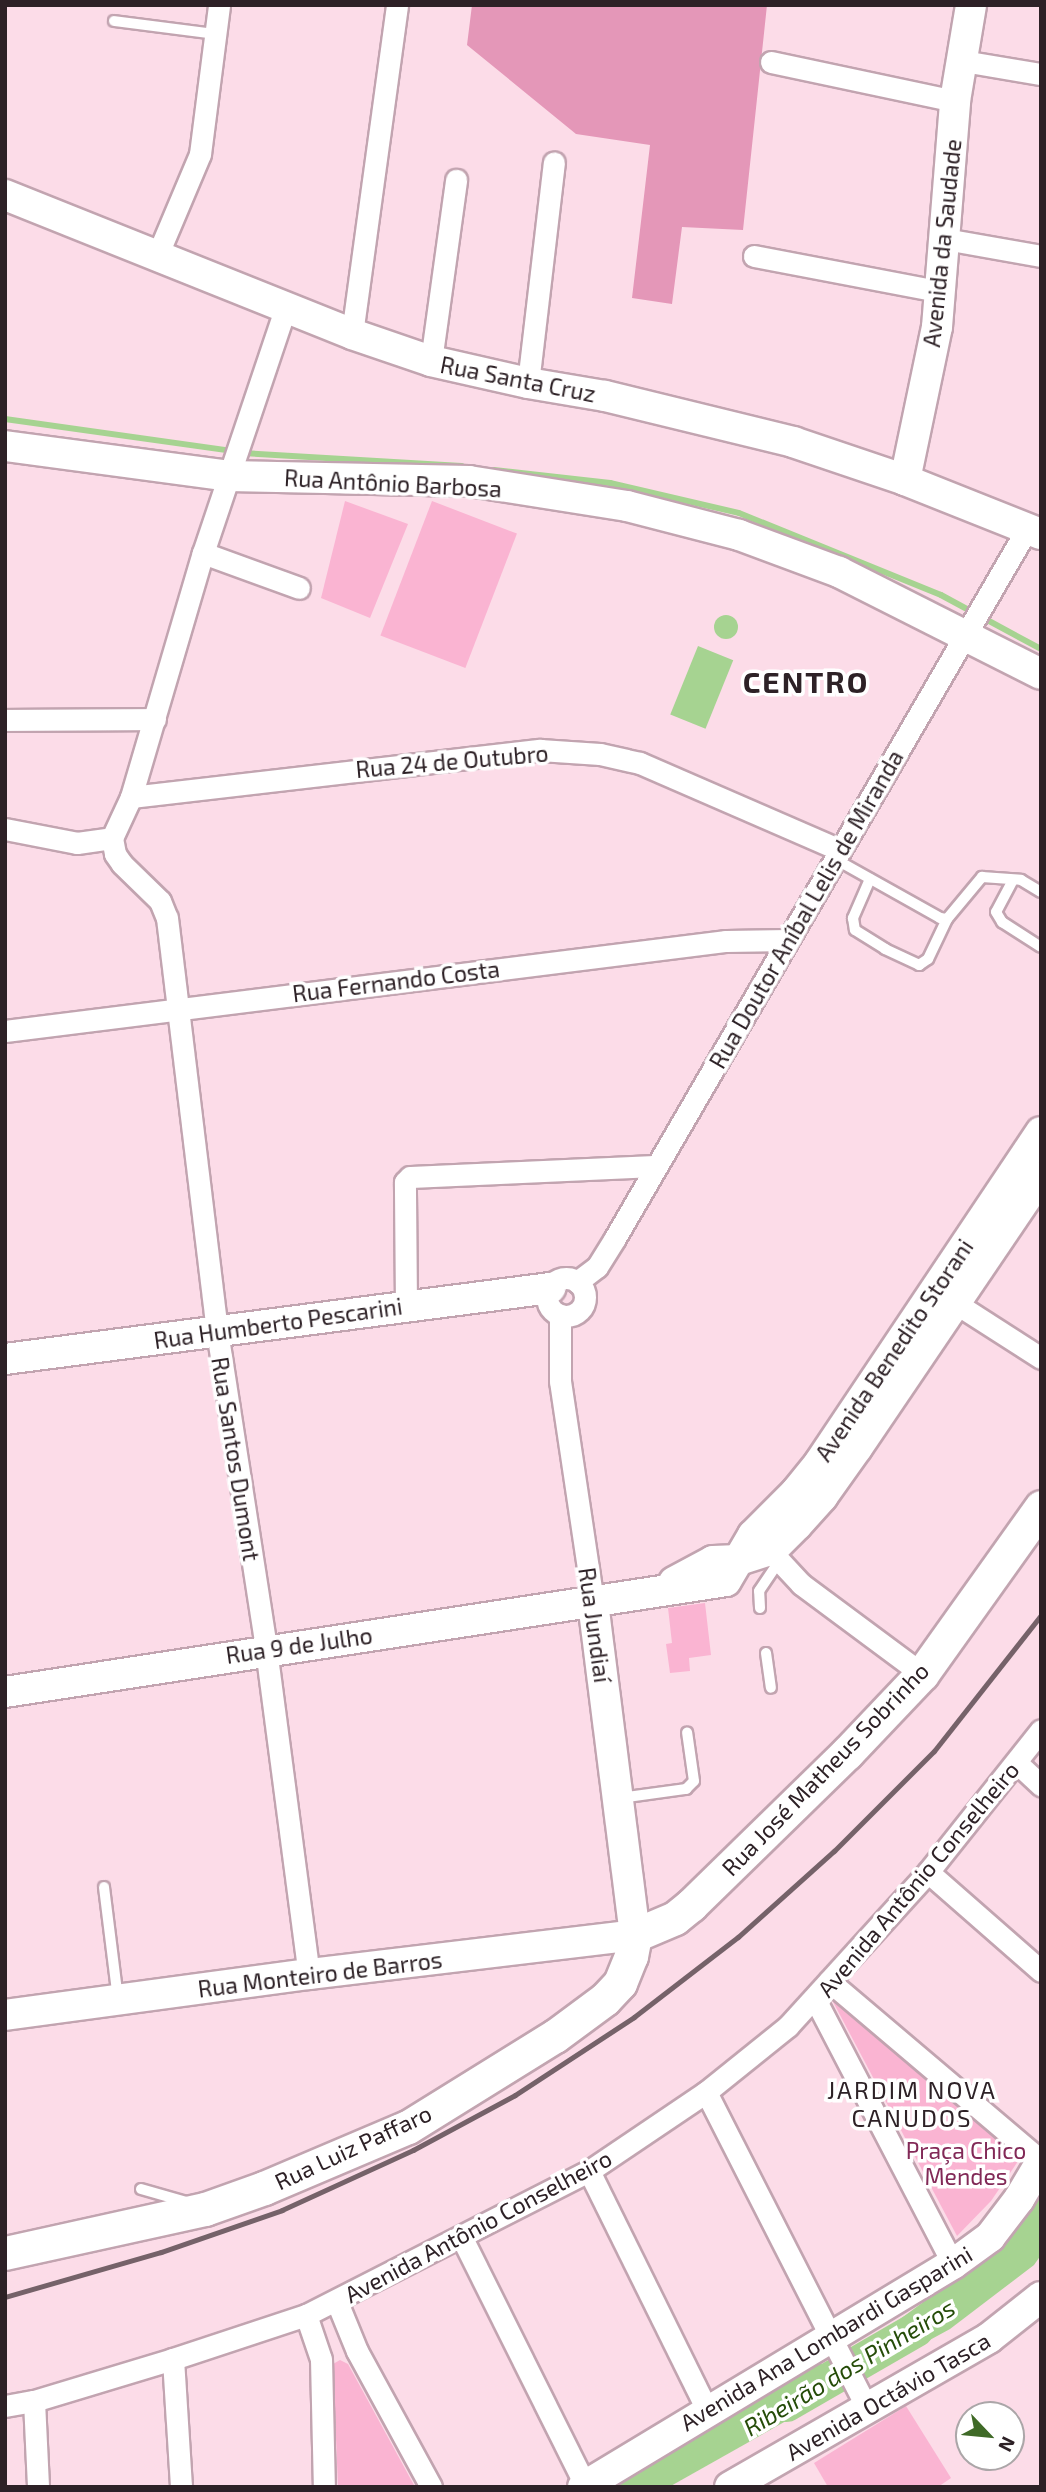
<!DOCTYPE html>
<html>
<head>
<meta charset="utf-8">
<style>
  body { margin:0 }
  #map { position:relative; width:1046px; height:2492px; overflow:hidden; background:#fcdce8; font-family:"Exo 2",sans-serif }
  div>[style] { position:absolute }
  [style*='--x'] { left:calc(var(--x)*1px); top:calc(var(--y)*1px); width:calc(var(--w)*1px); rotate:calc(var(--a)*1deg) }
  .green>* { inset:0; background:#fab4d2; transform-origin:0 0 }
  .forest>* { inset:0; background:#e497b8 }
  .water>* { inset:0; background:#a6d391; transform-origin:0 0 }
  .round { border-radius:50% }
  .stream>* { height:6px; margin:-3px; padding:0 3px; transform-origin:3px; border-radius:3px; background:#a6d391 }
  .river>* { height:35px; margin:-17.5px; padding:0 17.5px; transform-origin:17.5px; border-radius:17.5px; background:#a6d391 }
  .roads { filter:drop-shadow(2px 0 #c2a4b0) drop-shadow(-2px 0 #c2a4b0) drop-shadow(0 2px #c2a4b0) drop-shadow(0 -2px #c2a4b0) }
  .lane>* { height:10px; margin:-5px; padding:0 5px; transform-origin:5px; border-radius:5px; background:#fff }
  .street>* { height:21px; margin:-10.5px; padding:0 10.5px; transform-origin:10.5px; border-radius:10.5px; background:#fff }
  .street>.ring { margin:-10.5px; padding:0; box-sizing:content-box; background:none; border:21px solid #fff; border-radius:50% }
  .secondary>* { height:30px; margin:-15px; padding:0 15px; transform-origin:15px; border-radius:15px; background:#fff }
  .primary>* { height:33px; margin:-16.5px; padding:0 16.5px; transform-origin:16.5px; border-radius:16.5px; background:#fff }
  .rail>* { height:5px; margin:-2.5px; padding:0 2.5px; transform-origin:2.5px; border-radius:2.5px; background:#756269 }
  span { translate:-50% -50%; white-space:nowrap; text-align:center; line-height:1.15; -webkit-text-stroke:7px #fff; paint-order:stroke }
  .street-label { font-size:23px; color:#2d2126 }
  .park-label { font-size:23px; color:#822957 }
  .neighbourhood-label { font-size:24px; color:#2d2126; letter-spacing:2px }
  .water-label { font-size:24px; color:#254c08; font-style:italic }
  .district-label { font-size:30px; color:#2d2126; font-weight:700; letter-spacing:2px }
  .frame { position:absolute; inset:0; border:7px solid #2d2126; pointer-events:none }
  .north { position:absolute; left:955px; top:2401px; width:70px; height:70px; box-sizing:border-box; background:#fff; border:2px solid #aba6a8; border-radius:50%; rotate:116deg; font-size:19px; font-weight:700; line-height:28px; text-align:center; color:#2d2126 }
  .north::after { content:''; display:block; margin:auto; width:24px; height:32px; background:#3f6a27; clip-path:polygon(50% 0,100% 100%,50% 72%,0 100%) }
</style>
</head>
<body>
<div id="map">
  <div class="green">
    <div style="clip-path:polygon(345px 501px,408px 524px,370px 618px,321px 598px)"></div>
    <div style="left:432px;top:501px;width:91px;height:144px;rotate:21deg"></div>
    <div style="clip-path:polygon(705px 1603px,711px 1655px,689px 1658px,690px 1671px,670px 1673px,666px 1644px,672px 1643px,668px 1608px)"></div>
    <div style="clip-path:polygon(831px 1998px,1023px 2154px,991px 2201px,957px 2236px)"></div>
    <div style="clip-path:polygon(340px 2360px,348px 2364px,415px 2487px,338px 2487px,333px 2364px)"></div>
    <div style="clip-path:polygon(906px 2406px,951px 2478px,938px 2487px,828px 2487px,814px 2463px)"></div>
  </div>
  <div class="forest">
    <div style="clip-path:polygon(472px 5px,767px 5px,743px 230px,682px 227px,672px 304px,632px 298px,650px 145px,576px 134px,467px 45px)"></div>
  </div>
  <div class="water">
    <div class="round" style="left:714px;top:615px;width:24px;height:24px"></div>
    <div style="left:698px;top:646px;width:38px;height:74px;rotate:22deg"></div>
    <div style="clip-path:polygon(1041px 2192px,1041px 2255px,1034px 2265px,950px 2329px,882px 2366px,869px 2342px,998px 2247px,1030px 2212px)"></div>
    <div style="clip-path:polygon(821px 2363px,834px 2394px,669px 2487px,612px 2487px)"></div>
  </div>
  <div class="stream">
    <div style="--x:5;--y:419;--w:229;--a:8"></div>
    <div style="--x:243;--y:453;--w:219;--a:3.4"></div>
    <div style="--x:494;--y:470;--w:117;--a:6.4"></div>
    <div style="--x:610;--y:483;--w:132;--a:13.1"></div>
    <div style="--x:739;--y:513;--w:218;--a:22.1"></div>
    <div style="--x:941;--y:595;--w:114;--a:28.4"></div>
  </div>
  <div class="river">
    <div style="--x:786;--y:2404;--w:150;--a:-30"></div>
  </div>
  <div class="roads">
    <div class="lane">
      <div style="--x:114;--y:21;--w:102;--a:7.3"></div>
      <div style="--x:835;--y:859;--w:120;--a:29.3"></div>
      <div style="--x:940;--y:918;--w:7;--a:8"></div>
      <div style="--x:947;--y:919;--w:55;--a:-50.2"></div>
      <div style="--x:982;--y:877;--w:39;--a:4"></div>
      <div style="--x:1021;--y:880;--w:23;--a:31"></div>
      <div style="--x:870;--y:879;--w:43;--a:113.6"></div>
      <div style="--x:853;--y:918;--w:12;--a:81"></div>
      <div style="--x:855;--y:930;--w:36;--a:32"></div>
      <div style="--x:885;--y:949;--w:38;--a:25"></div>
      <div style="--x:919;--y:965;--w:11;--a:-34"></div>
      <div style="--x:928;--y:959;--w:44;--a:-64.6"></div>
      <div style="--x:1013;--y:880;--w:36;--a:118"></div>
      <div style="--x:996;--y:912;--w:12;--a:59"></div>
      <div style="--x:1002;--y:922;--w:46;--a:32.7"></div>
      <div style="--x:760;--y:1608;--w:17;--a:-93"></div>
      <div style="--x:759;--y:1591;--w:29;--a:-56"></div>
      <div style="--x:766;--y:1653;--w:35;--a:82"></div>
      <div style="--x:620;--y:1798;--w:67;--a:-7.8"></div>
      <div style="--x:686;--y:1789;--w:11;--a:-45"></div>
      <div style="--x:694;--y:1781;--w:49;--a:-98.1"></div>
      <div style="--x:104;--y:1887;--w:113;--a:82.9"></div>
      <div style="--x:141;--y:2189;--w:51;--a:15.9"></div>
    </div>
    <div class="street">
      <div style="--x:963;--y:61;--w:79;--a:9.5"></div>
      <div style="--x:771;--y:62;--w:188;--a:12"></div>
      <div style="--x:945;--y:239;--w:97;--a:10"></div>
      <div style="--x:157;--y:256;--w:111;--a:-67.1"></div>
      <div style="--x:200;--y:154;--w:150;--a:-82.7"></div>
      <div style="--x:754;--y:256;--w:191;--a:10.8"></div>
      <div style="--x:352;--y:334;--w:332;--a:-82.2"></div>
      <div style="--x:431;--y:361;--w:183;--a:-82.1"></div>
      <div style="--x:528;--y:383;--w:222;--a:-83.3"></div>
      <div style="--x:203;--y:553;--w:102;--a:20"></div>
      <div style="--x:5;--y:720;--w:150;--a:-0.4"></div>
      <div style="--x:131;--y:797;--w:412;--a:-6.6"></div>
      <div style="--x:540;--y:750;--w:60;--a:3.8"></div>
      <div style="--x:600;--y:754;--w:41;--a:12.7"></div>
      <div style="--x:640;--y:763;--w:218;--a:23.5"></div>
      <div style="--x:5;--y:829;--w:73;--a:11"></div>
      <div style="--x:77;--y:843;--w:35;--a:-8"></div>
      <div style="--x:112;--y:838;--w:16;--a:79"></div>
      <div style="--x:115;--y:854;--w:12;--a:55"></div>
      <div style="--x:122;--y:864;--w:53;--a:44.2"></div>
      <div style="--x:160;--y:901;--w:18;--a:68"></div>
      <div style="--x:167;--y:918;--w:416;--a:83.1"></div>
      <div style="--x:217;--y:1331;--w:322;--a:81.2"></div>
      <div style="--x:266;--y:1649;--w:328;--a:82.5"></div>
      <div style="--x:112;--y:838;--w:45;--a:-65.1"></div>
      <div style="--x:131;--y:797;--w:254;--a:-73.6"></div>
      <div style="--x:203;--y:553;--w:260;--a:-71.4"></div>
      <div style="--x:5;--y:1031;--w:727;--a:-7.12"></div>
      <div style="--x:726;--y:941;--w:62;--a:-0.9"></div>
      <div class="ring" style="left:547px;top:1278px;width:17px;height:17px"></div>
      <div style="--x:577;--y:1282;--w:25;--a:-37"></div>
      <div style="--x:597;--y:1267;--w:34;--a:-58"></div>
      <div style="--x:615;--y:1238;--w:820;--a:-59.84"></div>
      <div style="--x:946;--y:1297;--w:113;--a:32.7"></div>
      <div style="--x:406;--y:1306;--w:124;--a:-90.5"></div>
      <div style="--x:405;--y:1182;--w:7;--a:-45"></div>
      <div style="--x:410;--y:1177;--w:245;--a:-2.6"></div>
      <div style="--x:560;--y:1315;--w:66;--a:90"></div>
      <div style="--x:560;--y:1381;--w:224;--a:81.5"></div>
      <div style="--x:773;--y:1549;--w:9;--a:69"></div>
      <div style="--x:776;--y:1557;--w:37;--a:47"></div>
      <div style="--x:801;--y:1584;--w:151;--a:36.6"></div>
      <div style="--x:1017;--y:1763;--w:33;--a:43"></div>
      <div style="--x:928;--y:1872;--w:150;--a:41.2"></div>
      <div style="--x:829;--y:1981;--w:278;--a:40.3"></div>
      <div style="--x:815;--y:1999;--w:299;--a:62.5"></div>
      <div style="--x:706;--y:2092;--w:355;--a:63"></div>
      <div style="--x:589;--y:2171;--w:267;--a:63.7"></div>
      <div style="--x:462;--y:2238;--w:276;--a:63.5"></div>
      <div style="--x:337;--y:2302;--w:53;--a:67.8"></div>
      <div style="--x:357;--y:2351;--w:155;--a:61.4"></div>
      <div style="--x:306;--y:2315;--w:46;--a:71.2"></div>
      <div style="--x:321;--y:2359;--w:128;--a:88.7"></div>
      <div style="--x:173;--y:2359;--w:128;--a:86.4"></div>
      <div style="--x:34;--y:2401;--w:86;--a:87.3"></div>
      <div style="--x:5;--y:2406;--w:29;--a:-10"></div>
      <div style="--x:34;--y:2401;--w:145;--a:-16.8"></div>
      <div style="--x:173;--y:2359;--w:140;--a:-18.3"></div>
      <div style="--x:306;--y:2315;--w:318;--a:-27"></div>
      <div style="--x:589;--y:2171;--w:141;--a:-34"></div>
      <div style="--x:706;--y:2092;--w:105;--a:-38.8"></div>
      <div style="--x:788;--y:2026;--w:208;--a:-47.7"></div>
      <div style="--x:928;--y:1872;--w:181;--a:-51.5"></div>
    </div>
    <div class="secondary">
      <div style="--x:5;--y:195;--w:374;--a:21.8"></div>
      <div style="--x:352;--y:334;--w:83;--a:18.9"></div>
      <div style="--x:431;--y:361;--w:99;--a:12.8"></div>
      <div style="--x:528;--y:383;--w:78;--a:9.6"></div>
      <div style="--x:605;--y:396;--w:194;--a:13.7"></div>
      <div style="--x:793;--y:442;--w:118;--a:18.7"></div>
      <div style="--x:905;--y:480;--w:146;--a:21.7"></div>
      <div style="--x:5;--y:446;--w:226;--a:7.6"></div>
      <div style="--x:229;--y:476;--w:240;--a:1.2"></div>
      <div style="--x:469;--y:481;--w:160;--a:9"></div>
      <div style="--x:627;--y:506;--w:116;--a:14.5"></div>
      <div style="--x:739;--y:535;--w:107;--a:20.3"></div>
      <div style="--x:839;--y:572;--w:226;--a:26.8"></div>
      <div style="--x:905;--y:480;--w:156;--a:-78.2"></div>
      <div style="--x:937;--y:327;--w:227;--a:-85.4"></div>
      <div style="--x:955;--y:101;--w:97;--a:-80.5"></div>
      <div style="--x:5;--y:1359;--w:550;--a:-7.42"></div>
      <div style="--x:674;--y:1582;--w:44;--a:-28.3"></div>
      <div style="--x:713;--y:1561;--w:26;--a:-2"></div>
      <div style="--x:739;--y:1560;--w:36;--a:-18"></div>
      <div style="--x:773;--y:1549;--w:34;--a:-45"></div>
      <div style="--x:797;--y:1525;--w:38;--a:-48"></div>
      <div style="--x:822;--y:1497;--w:60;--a:-54.5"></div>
      <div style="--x:857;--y:1448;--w:328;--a:-55.9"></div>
      <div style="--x:5;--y:1692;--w:729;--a:-8.75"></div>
      <div style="--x:726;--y:1581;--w:53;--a:-59.6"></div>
      <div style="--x:753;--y:1535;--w:61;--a:-45"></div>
      <div style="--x:796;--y:1492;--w:38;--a:-51"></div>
      <div style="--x:820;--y:1462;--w:397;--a:-56.2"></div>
      <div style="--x:5;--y:2015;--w:307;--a:-7.7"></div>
      <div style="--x:309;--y:1974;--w:328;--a:-6.8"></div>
      <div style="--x:635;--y:1935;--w:335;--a:-97.2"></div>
      <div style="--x:583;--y:2487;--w:432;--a:-31.1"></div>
      <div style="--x:953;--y:2264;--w:46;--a:-36.1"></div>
      <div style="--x:990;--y:2237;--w:48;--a:-52.7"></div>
      <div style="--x:1019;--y:2199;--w:43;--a:-59.3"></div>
      <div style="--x:730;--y:2487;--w:299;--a:-29.9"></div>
      <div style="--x:989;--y:2338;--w:66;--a:-38.3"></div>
    </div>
    <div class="primary">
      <div style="--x:5;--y:2253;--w:205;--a:-12.4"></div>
      <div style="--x:205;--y:2209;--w:63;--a:-19.6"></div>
      <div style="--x:264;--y:2188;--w:156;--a:-23"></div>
      <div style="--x:408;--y:2127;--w:173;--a:-31.8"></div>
      <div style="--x:555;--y:2036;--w:62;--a:-36.5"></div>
      <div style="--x:605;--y:1999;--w:22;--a:-47"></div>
      <div style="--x:620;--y:1983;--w:29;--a:-68"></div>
      <div style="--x:631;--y:1956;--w:21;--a:-79"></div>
      <div style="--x:635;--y:1935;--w:43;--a:-23"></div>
      <div style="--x:675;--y:1918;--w:21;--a:-39"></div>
      <div style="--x:691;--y:1905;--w:218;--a:-44.3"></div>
      <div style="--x:847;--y:1753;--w:109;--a:-46.5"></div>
      <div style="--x:922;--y:1674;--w:205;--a:-54.5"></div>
    </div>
  </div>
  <div class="rail">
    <div style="--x:5;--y:2297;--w:162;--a:-16.1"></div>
    <div style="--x:161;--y:2252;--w:128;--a:-19.1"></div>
    <div style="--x:282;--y:2210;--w:144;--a:-24.6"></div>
    <div style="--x:413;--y:2150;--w:116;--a:-28.3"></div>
    <div style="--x:515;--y:2095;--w:142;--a:-33.2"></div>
    <div style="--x:634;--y:2017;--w:131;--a:-37.6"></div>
    <div style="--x:738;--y:1937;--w:129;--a:-41.9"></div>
    <div style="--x:834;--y:1851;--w:141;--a:-45"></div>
    <div style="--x:934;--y:1751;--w:173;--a:-51.8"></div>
  </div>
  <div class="street-label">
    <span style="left:942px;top:243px;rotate:-84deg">Avenida da Saudade</span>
    <span style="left:518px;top:379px;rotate:11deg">Rua Santa Cruz</span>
    <span style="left:393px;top:483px;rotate:3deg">Rua Antônio Barbosa</span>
    <span style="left:452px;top:761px;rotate:-5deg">Rua 24 de Outubro</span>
    <span style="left:806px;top:909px;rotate:-60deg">Rua Doutor Aníbal Lelis de Miranda</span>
    <span style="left:396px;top:981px;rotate:-7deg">Rua Fernando Costa</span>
    <span style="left:278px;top:1323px;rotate:-8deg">Rua Humberto Pescarini</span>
    <span style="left:894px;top:1350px;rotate:-56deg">Avenida Benedito Storani</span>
    <span style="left:236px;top:1459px;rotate:81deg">Rua Santos Dumont</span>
    <span style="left:595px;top:1625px;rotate:82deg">Rua Jundiaí</span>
    <span style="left:299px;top:1645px;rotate:-8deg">Rua 9 de Julho</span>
    <span style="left:825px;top:1769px;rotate:-46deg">Rua José Matheus Sobrinho</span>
    <span style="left:918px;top:1879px;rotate:-50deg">Avenida Antônio Conselheiro</span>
    <span style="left:320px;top:1974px;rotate:-7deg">Rua Monteiro de Barros</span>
    <span style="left:353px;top:2147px;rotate:-25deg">Rua Luiz Paffaro</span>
    <span style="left:478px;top:2226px;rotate:-28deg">Avenida Antônio Conselheiro</span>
    <span style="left:826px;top:2338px;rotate:-31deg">Avenida Ana Lombardi Gasparini</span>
    <span style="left:888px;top:2396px;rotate:-30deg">Avenida Octávio Tasca</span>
  </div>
  <div class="park-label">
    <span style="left:966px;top:2163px">Praça Chico<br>Mendes</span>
  </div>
  <div class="neighbourhood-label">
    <span style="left:912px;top:2104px">JARDIM NOVA<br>CANUDOS</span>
  </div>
  <div class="water-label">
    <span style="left:849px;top:2367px;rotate:-31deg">Ribeirão dos Pinheiros</span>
  </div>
  <div class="district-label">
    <span style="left:806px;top:681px">CENTRO</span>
  </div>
  <div class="frame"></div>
  <div class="north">N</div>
</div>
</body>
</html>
